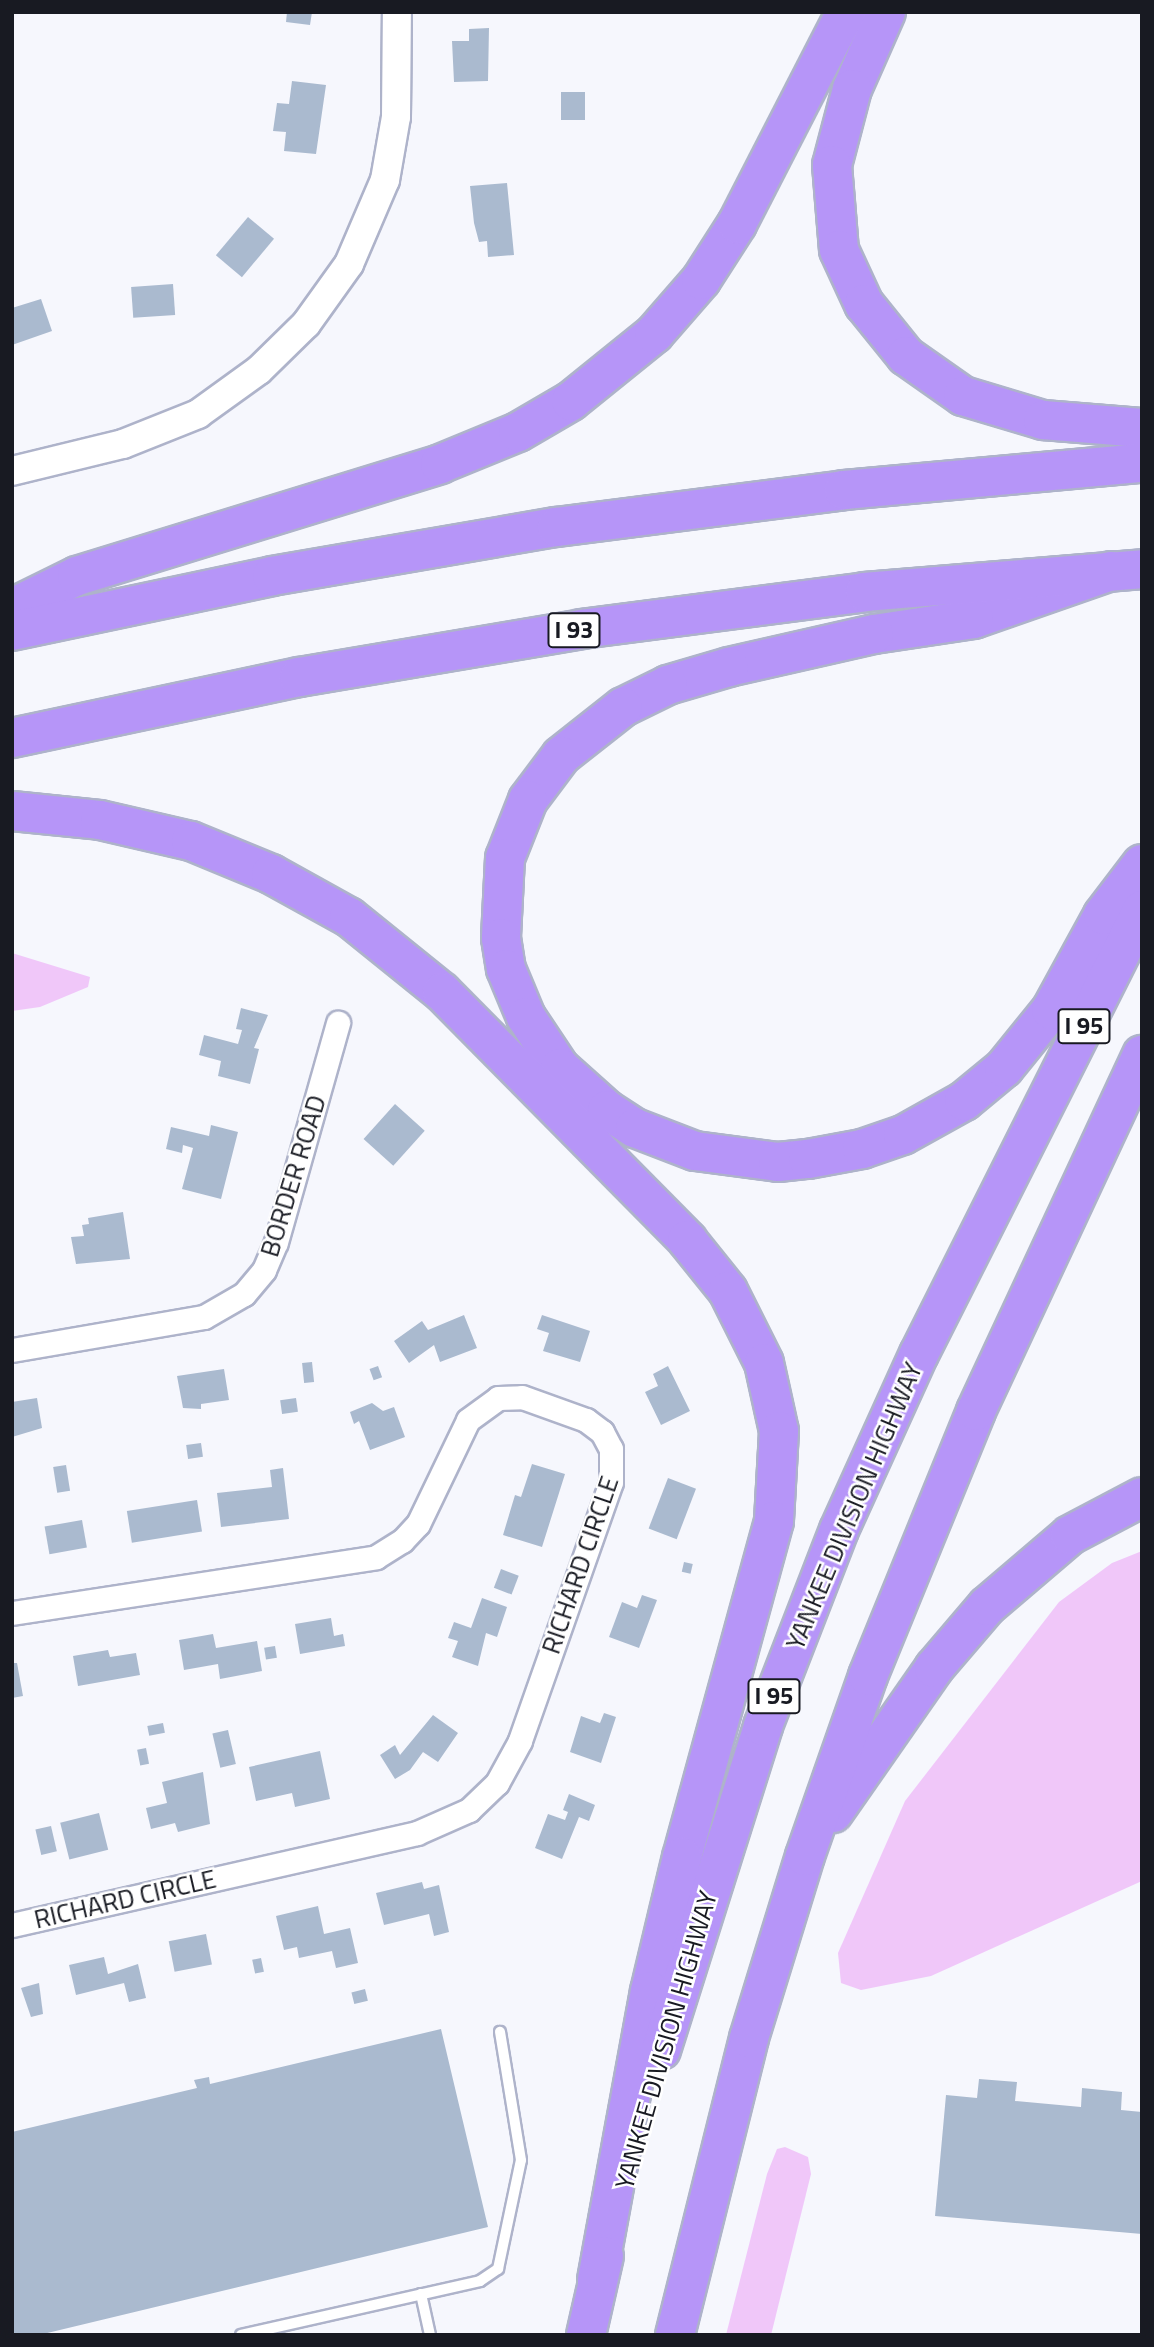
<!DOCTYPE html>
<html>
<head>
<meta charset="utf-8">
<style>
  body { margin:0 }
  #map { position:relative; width:1154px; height:2347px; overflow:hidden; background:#f6f7fd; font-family:"Titillium Web",sans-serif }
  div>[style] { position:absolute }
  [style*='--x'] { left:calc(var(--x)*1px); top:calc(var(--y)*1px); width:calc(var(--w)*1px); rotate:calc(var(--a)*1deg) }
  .green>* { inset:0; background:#f0c7f9 }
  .building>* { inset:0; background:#aabacf; transform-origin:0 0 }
  .roads { filter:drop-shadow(2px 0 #aeb3ca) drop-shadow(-2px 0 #aeb3ca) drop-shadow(0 2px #aeb3ca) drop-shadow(0 -2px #aeb3ca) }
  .service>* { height:10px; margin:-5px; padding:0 5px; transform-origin:5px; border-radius:5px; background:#fff }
  .minor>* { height:23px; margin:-11.5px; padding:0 11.5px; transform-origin:11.5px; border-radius:11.5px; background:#fff }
  .tertiary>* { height:28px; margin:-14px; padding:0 14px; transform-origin:14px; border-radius:14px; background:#fff }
  .motorway>* { height:38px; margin:-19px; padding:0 19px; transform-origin:19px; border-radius:19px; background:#b695f8 }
  span { translate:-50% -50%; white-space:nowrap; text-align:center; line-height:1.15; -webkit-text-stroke:5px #fff; paint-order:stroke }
  .shield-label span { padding:2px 5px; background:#fff; border:2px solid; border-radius:5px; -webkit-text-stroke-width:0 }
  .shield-label { font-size:24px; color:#181a22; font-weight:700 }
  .street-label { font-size:26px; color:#181a22 }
  .frame { position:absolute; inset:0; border:14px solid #181a22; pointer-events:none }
</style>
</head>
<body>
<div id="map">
  <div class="green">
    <div style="clip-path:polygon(12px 953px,90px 977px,88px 987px,40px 1007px,12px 1011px)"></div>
    <div style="clip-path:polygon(1142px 1551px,1142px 1881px,931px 1976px,861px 1990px,841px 1983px,838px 1953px,905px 1801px,1059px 1602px,1112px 1563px)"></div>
    <div style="clip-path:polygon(785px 2147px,808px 2157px,811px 2174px,771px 2335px,726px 2335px,767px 2174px,777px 2149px)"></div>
  </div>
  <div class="building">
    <div style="clip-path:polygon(287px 12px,312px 12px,310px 25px,286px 22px)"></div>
    <div style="clip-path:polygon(489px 28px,488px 81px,454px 82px,452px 41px,469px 41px,469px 29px)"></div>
    <div style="clip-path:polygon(292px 81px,326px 85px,316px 154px,284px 151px,286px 132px,273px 131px,277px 103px,289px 104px)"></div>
    <div style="left:561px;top:92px;width:24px;height:28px"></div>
    <div style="clip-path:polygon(507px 183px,514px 255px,488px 257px,487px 241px,479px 242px,474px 223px,470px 186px)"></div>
    <div style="left:248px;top:217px;width:34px;height:50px;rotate:40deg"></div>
    <div style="left:173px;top:284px;width:31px;height:42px;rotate:86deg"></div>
    <div style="clip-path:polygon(41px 299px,52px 331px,12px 345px,12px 308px)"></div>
    <div style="clip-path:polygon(241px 1008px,268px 1015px,254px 1048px,259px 1049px,250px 1084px,218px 1076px,221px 1061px,199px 1055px,204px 1035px,238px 1044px,242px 1030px,236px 1029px)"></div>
    <div style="left:395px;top:1104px;width:40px;height:47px;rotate:42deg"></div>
    <div style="clip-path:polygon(211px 1125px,238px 1132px,221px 1199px,182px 1189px,193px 1148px,183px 1145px,182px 1153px,166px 1149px,171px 1127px,209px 1136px)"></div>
    <div style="clip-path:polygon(123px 1212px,130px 1259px,76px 1264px,71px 1237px,84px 1236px,82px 1225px,89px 1224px,88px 1218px)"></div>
    <div style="clip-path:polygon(464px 1315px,477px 1348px,440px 1362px,434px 1345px,409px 1363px,394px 1341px,422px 1321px,428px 1330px)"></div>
    <div style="clip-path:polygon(542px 1315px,590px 1331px,580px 1362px,543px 1351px,549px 1333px,537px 1329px)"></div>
    <div style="left:312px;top:1362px;width:20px;height:10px;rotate:84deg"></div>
    <div style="left:378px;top:1366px;width:12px;height:9px;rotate:70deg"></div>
    <div style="clip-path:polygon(668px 1366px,690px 1411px,661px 1425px,645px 1392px,658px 1386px,653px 1374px)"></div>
    <div style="clip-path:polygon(224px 1369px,229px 1400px,201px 1404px,201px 1409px,183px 1408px,177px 1376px)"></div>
    <div style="clip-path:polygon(37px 1398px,42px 1428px,12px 1437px,12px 1402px)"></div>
    <div style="left:296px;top:1398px;width:14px;height:16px;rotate:82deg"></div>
    <div style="clip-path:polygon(372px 1403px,383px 1411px,394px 1407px,405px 1437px,370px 1450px,359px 1421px,354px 1424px,350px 1412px)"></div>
    <div style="left:201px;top:1443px;width:14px;height:15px;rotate:82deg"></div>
    <div style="clip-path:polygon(532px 1464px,565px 1474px,542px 1547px,503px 1535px,515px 1495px,521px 1497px)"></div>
    <div style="left:66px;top:1465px;width:26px;height:13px;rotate:81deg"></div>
    <div style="clip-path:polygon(283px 1468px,289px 1519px,221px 1527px,217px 1493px,272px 1487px,270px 1470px)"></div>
    <div style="left:668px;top:1478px;width:30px;height:54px;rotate:21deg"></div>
    <div style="left:197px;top:1500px;width:32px;height:71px;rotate:81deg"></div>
    <div style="left:82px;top:1520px;width:28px;height:38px;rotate:80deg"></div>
    <div style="left:684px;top:1562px;width:9px;height:10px;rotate:13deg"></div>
    <div style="left:501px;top:1569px;width:19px;height:20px;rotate:21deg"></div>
    <div style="clip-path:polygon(642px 1595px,657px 1600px,639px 1648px,609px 1637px,622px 1602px,637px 1608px)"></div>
    <div style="clip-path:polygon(482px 1598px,507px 1607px,497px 1637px,486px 1633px,478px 1666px,452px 1657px,458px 1641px,448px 1638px,454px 1622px,471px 1628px)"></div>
    <div style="clip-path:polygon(331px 1618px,334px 1636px,343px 1634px,345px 1646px,300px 1654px,295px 1624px)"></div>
    <div style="clip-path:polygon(213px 1634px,216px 1648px,257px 1641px,262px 1671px,220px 1679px,218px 1664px,184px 1670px,179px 1640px)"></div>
    <div style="left:275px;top:1646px;width:12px;height:11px;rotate:81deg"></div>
    <div style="clip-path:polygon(108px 1650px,110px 1657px,136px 1653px,140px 1675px,78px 1686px,73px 1656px)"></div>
    <div style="clip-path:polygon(12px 1663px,17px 1663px,23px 1696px,12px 1698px)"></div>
    <div style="clip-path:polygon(604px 1713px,616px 1717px,601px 1763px,570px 1752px,581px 1716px,600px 1723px)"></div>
    <div style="clip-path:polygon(433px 1715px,458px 1733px,438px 1762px,423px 1752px,410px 1770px,395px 1779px,380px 1755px,395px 1745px,400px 1755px)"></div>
    <div style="left:163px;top:1723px;width:10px;height:16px;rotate:79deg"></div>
    <div style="left:228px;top:1730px;width:35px;height:16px;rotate:77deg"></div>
    <div style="left:146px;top:1748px;width:16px;height:9px;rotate:79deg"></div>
    <div style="clip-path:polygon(320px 1751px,330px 1799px,295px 1807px,292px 1793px,256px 1801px,249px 1767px)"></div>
    <div style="clip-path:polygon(203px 1772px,210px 1824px,178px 1832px,175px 1823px,151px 1829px,146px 1808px,167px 1803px,162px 1782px)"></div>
    <div style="clip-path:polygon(569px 1794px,595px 1805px,589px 1821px,579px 1817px,562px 1859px,535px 1848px,548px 1814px,565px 1820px,568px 1812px,563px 1810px)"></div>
    <div style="left:99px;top:1813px;width:38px;height:40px;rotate:76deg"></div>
    <div style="left:51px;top:1826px;width:26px;height:16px;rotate:77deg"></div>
    <div style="clip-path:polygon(422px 1882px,424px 1889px,439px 1885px,449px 1932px,434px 1936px,429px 1914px,384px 1925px,376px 1893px)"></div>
    <div style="clip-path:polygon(318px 1906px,324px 1934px,350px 1928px,358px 1963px,336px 1968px,332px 1951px,299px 1958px,297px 1947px,284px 1950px,276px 1916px)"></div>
    <div style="left:206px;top:1934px;width:31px;height:38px;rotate:79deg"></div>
    <div style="clip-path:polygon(104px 1957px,108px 1974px,138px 1964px,146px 1998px,129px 2002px,124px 1983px,76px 1995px,69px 1965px)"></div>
    <div style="left:261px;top:1958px;width:14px;height:9px;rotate:78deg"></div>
    <div style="clip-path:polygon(39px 1983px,43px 2014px,31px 2017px,21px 1988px)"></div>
    <div style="left:365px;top:1989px;width:12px;height:14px;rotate:76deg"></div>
    <div style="clip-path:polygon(441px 2029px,488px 2227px,39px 2335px,12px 2335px,12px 2132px,197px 2088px,194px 2080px,209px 2077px,210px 2084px)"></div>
    <div style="clip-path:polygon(979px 2079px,1017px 2082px,1015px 2101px,1081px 2107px,1082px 2088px,1122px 2092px,1121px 2110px,1142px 2112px,1142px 2234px,935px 2216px,946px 2095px,977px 2098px)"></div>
  </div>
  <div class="roads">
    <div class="service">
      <div style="--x:421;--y:2294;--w:42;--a:77.6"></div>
      <div style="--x:241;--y:2335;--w:245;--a:-12.7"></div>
      <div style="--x:480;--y:2281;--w:22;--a:-34"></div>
      <div style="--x:498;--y:2269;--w:111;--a:-78.1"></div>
      <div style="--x:521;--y:2160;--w:130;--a:-99.3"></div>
    </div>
    <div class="minor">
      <div style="--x:12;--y:1350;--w:195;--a:-9.8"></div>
      <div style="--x:204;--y:1317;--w:46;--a:-29.9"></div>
      <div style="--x:244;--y:1294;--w:31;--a:-50"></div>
      <div style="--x:264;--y:1270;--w:30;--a:-67"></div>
      <div style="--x:276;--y:1242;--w:228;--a:-74.2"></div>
      <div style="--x:12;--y:1613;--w:368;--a:-8.7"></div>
      <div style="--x:376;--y:1557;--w:31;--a:-32"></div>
      <div style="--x:402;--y:1541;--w:23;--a:-47"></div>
      <div style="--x:418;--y:1524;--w:115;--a:-64.3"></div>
      <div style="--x:468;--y:1420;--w:37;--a:-36"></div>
      <div style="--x:498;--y:1398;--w:24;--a:-2"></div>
      <div style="--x:522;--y:1397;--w:68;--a:19.8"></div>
      <div style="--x:586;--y:1420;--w:20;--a:37"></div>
      <div style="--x:602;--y:1432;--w:19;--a:62"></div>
      <div style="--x:611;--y:1449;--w:33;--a:90"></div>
      <div style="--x:611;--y:1482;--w:275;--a:109.4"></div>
      <div style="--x:520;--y:1741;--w:48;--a:118.7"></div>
      <div style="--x:497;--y:1783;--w:39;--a:136"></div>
      <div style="--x:469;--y:1810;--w:57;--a:156.1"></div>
      <div style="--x:417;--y:1833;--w:415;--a:167.2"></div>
    </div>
    <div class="tertiary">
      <div style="--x:12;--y:471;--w:114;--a:-13.7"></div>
      <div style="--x:123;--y:444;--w:81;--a:-21.8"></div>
      <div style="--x:198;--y:414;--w:75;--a:-35.8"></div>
      <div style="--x:259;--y:370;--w:66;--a:-44.4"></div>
      <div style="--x:306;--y:324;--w:74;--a:-54.4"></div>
      <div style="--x:349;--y:264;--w:91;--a:-66.8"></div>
      <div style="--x:385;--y:180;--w:64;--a:-80.1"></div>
      <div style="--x:396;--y:117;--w:105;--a:-89.5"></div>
    </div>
    <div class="motorway">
      <div style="--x:886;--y:12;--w:84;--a:113.8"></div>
      <div style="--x:852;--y:89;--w:79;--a:104.7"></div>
      <div style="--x:832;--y:165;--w:85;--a:85.3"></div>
      <div style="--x:839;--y:250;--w:60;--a:65.2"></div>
      <div style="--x:864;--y:304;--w:67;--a:51.1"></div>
      <div style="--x:906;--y:356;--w:70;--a:35.1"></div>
      <div style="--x:963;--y:396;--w:84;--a:16.7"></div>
      <div style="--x:1043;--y:420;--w:99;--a:4.6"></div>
      <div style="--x:1111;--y:571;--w:145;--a:160.7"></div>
      <div style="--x:974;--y:619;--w:101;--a:171.5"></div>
      <div style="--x:874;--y:634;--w:149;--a:167.2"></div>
      <div style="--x:729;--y:667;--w:64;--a:163.6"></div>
      <div style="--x:668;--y:685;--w:50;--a:153.9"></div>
      <div style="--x:623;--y:707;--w:79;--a:141.7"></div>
      <div style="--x:561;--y:756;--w:55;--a:126.9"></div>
      <div style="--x:528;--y:800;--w:62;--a:111.6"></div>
      <div style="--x:505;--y:858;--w:80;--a:92.9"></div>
      <div style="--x:501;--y:938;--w:31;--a:81"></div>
      <div style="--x:506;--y:969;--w:52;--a:67.4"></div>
      <div style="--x:526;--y:1017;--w:61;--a:56.3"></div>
      <div style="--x:560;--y:1068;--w:63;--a:41.8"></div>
      <div style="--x:607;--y:1110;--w:33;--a:33"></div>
      <div style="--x:635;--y:1128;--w:64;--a:21"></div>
      <div style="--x:695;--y:1151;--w:84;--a:7.5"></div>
      <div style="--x:778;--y:1162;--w:30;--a:-6"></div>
      <div style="--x:808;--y:1159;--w:55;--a:-10.5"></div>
      <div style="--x:862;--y:1149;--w:43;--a:-18.9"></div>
      <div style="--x:903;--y:1135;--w:70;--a:-29.1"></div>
      <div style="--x:964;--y:1101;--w:52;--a:-39.5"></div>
      <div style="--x:1004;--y:1068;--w:75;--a:-51"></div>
      <div style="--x:1051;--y:1010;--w:108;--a:-61.3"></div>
      <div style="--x:1103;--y:915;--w:64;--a:-52.6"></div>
      <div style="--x:12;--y:608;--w:72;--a:-26.2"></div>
      <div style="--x:77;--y:576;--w:380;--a:-17.1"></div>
      <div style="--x:440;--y:464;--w:84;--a:-22.3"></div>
      <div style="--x:518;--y:432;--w:61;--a:-30.3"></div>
      <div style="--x:571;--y:401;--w:107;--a:-38.9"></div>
      <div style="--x:654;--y:334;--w:72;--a:-49"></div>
      <div style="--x:701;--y:280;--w:67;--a:-57.3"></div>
      <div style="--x:737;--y:224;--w:238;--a:-62.8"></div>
      <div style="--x:12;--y:631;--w:266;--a:-11.9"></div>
      <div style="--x:272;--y:576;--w:289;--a:-9.8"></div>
      <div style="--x:557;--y:527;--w:289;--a:-7.3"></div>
      <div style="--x:844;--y:490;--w:299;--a:-5.2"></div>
      <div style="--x:12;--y:738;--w:293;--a:-12"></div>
      <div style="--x:299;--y:677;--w:287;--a:-9.6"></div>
      <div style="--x:582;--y:629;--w:285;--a:-7.4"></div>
      <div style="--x:865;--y:592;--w:278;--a:-4.7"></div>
      <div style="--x:12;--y:811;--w:88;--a:5.8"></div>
      <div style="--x:100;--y:820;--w:93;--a:13"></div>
      <div style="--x:191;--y:841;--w:87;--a:22.4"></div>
      <div style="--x:271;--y:874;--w:89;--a:28.9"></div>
      <div style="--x:349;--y:917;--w:119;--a:38.9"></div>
      <div style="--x:442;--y:992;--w:349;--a:45.3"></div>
      <div style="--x:687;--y:1240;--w:65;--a:51.2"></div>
      <div style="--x:728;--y:1291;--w:80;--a:63.4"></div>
      <div style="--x:764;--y:1363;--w:70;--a:77.6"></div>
      <div style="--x:779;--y:1431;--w:90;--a:93.2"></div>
      <div style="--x:774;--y:1521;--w:348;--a:105.3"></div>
      <div style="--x:682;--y:1857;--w:138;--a:103.4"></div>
      <div style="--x:650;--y:1991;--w:294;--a:100.4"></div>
      <div style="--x:833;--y:1813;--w:177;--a:-55.1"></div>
      <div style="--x:934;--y:1668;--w:82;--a:-49.5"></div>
      <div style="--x:987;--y:1606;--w:109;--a:-40.5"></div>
      <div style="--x:1070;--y:1535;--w:81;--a:-27.8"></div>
      <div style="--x:661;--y:2050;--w:340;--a:-72.5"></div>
      <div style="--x:763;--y:1726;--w:210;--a:-68.8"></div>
      <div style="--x:839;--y:1530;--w:193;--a:-65.6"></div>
      <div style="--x:919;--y:1354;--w:497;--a:-63.3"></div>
      <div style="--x:586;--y:2335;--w:81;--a:-77.2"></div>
      <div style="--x:675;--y:2335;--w:306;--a:-76"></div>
      <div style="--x:749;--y:2038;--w:190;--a:-72.9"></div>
      <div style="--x:805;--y:1856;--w:191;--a:-70.7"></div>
      <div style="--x:868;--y:1676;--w:286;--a:-67.8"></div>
      <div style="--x:976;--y:1411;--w:393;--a:-65"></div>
    </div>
  </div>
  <div class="shield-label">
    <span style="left:574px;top:630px">I 93</span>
    <span style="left:1084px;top:1026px">I 95</span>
    <span style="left:774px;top:1696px">I 95</span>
  </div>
  <div class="street-label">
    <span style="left:293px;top:1176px;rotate:-73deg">BORDER ROAD</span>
    <span style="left:854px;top:1506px;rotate:-67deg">YANKEE DIVISION HIGHWAY</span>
    <span style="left:580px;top:1565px;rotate:-71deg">RICHARD CIRCLE</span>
    <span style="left:125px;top:1899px;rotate:-13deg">RICHARD CIRCLE</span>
    <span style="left:666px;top:2040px;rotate:-74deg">YANKEE DIVISION HIGHWAY</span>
  </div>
  <div class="frame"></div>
</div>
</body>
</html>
